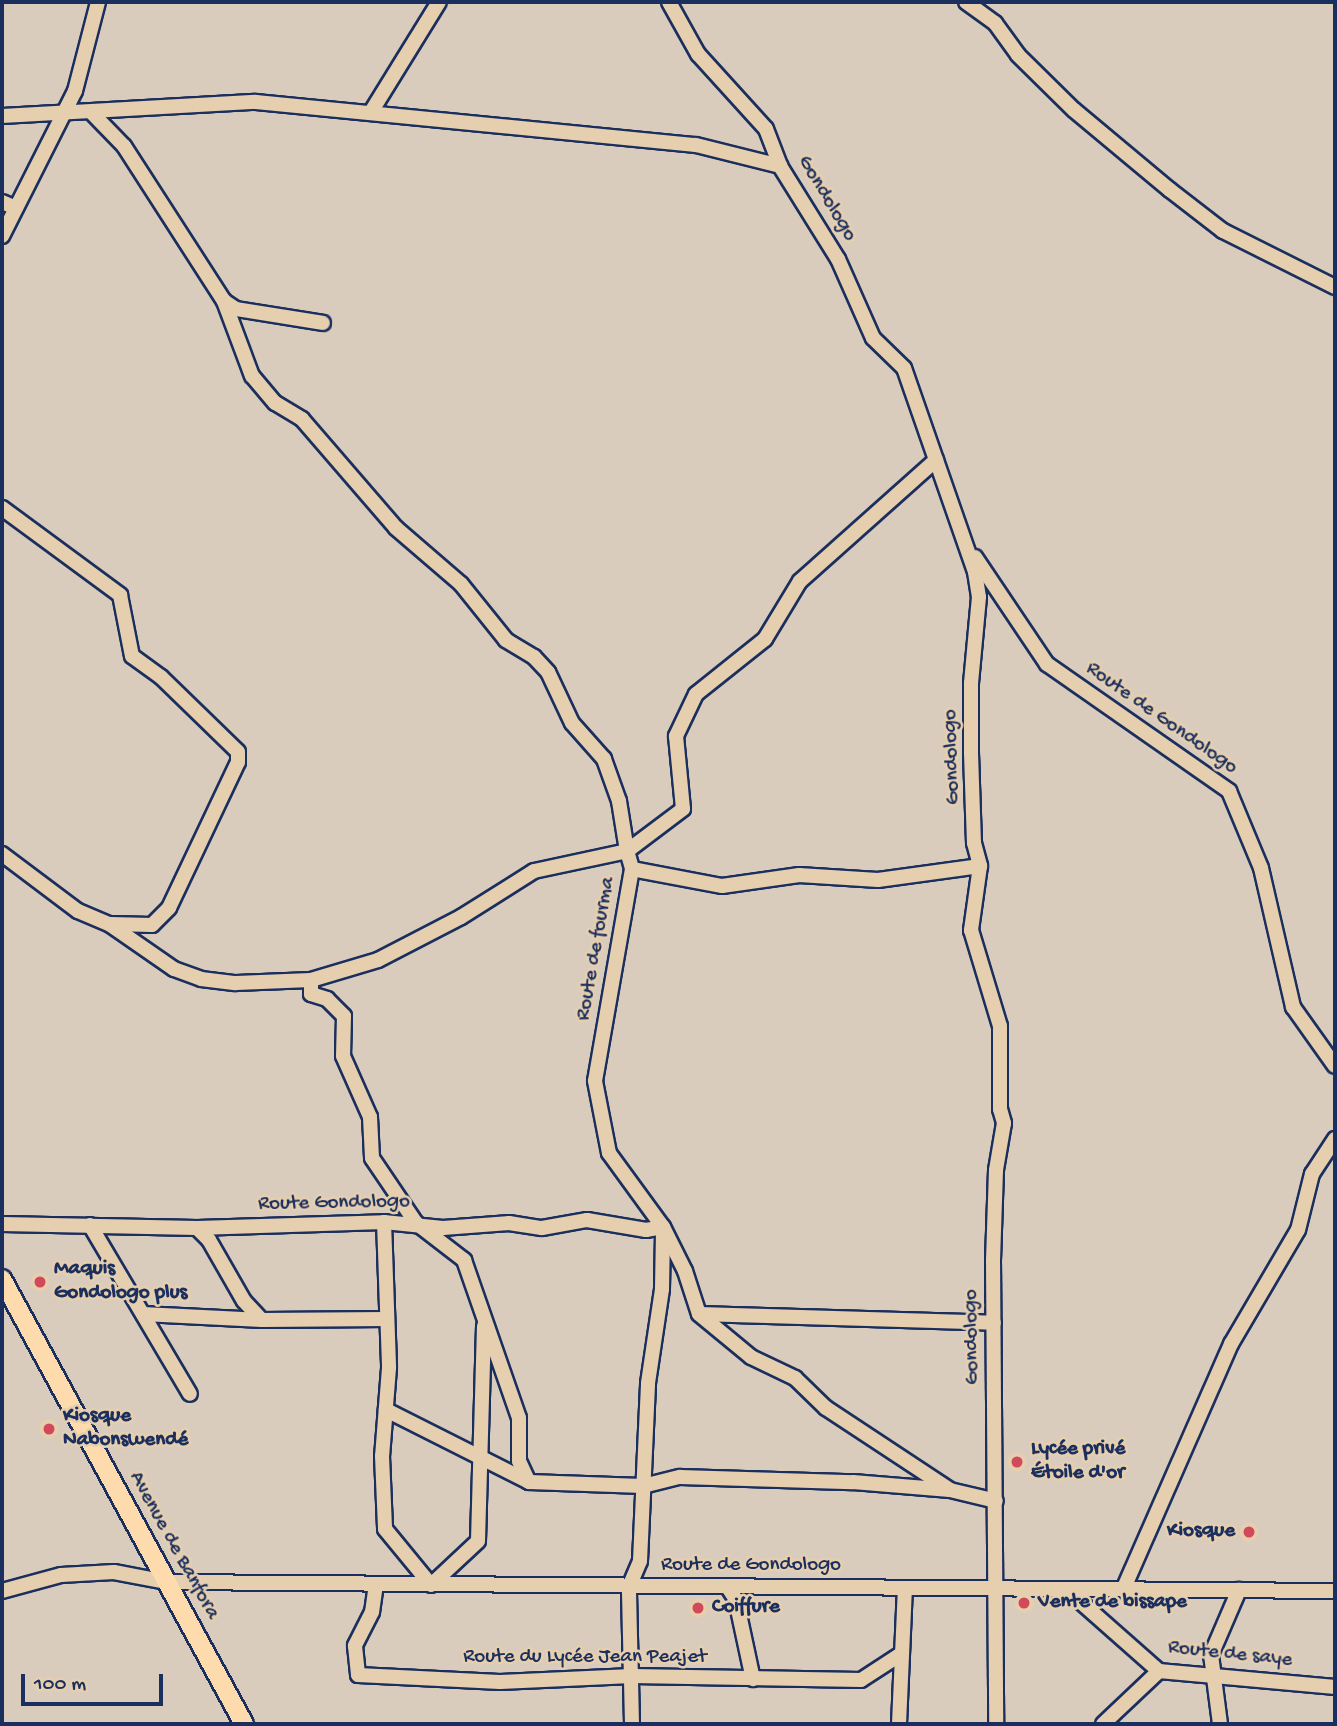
<!DOCTYPE html>
<html>
<head>
<meta charset="utf-8">
<style>
  body { margin:0 }
  #map { position:relative; width:1337px; height:1726px; overflow:hidden; background:#daccbc; font-family:"Gochi Hand",sans-serif }
  div>[style] { position:absolute }
  [style*='--x'] { left:calc(var(--x)*1px); top:calc(var(--y)*1px); width:calc(var(--w)*1px); rotate:calc(var(--a)*1deg) }
  .roads { filter:drop-shadow(2px 0 #1b2f5e) drop-shadow(-2px 0 #1b2f5e) drop-shadow(0 2px #1b2f5e) drop-shadow(0 -2px #1b2f5e) }
  .minor>* { height:14px; margin:-7px; padding:0 7px; transform-origin:7px; border-radius:7px; background:#e6cfaf }
  .major>* { height:18px; margin:-9px; padding:0 9px; transform-origin:9px; border-radius:9px; background:#fedbac }
  .dots>* { width:19px; height:19px; translate:-50% -50%; box-sizing:border-box; border:4px solid #e6cfaf; border-radius:50% }
  span { translate:-50% -50%; white-space:nowrap; text-align:center; line-height:1.15; -webkit-text-stroke:5px #e6cfaf; paint-order:stroke }
  .street-label { font-size:21px; color:#1b2f5e }
  .poi-label { font-size:21px; color:#1b2f5e; font-weight:700 }
  .left { translate:0 -50%; text-align:left }
  .right { translate:-100% -50%; text-align:right }
  .frame { position:absolute; inset:0; border:4px solid #1b2f5e; pointer-events:none }
  .scale { position:absolute; left:21px; top:1674px; width:142px; height:32px; box-sizing:border-box; border:4px solid #1b2f5e; border-top:0; padding-left:9px; font-size:21px; line-height:24px; white-space:nowrap; color:#1b2f5e; -webkit-text-stroke:5px #e6cfaf; paint-order:stroke }
</style>
</head>
<body>
<div id="map">
  <div class="roads">
    <div class="minor">
      <div style="--x:669;--y:2;--w:60;--a:60.9"></div>
      <div style="--x:698;--y:54;--w:101;--a:47.8"></div>
      <div style="--x:766;--y:129;--w:40;--a:69"></div>
      <div style="--x:780;--y:166;--w:110;--a:58.1"></div>
      <div style="--x:838;--y:259;--w:86;--a:66.1"></div>
      <div style="--x:873;--y:338;--w:43;--a:44.1"></div>
      <div style="--x:904;--y:368;--w:216;--a:70.8"></div>
      <div style="--x:975;--y:572;--w:25;--a:81"></div>
      <div style="--x:979;--y:597;--w:86;--a:95.3"></div>
      <div style="--x:971;--y:683;--w:70;--a:90"></div>
      <div style="--x:971;--y:753;--w:90;--a:88.1"></div>
      <div style="--x:974;--y:843;--w:24;--a:75"></div>
      <div style="--x:980;--y:866;--w:65;--a:98"></div>
      <div style="--x:971;--y:930;--w:100;--a:73.2"></div>
      <div style="--x:1000;--y:1026;--w:83;--a:90"></div>
      <div style="--x:1000;--y:1109;--w:15;--a:74"></div>
      <div style="--x:1004;--y:1123;--w:48;--a:99.7"></div>
      <div style="--x:996;--y:1170;--w:90;--a:91.9"></div>
      <div style="--x:993;--y:1260;--w:464;--a:89.6"></div>
      <div style="--x:966;--y:2;--w:36;--a:36"></div>
      <div style="--x:995;--y:23;--w:39;--a:54"></div>
      <div style="--x:1018;--y:55;--w:78;--a:44.5"></div>
      <div style="--x:1074;--y:110;--w:125;--a:39.8"></div>
      <div style="--x:1170;--y:190;--w:67;--a:37.7"></div>
      <div style="--x:1223;--y:231;--w:125;--a:26.6"></div>
      <div style="--x:91;--y:112;--w:47;--a:45.9"></div>
      <div style="--x:124;--y:146;--w:184;--a:57.2"></div>
      <div style="--x:224;--y:301;--w:14;--a:34"></div>
      <div style="--x:236;--y:309;--w:88;--a:9.1"></div>
      <div style="--x:371;--y:112;--w:129;--a:-58.3"></div>
      <div style="--x:2;--y:116;--w:254;--a:-3.2"></div>
      <div style="--x:256;--y:102;--w:442;--a:5.6"></div>
      <div style="--x:696;--y:145;--w:87;--a:14"></div>
      <div style="--x:2;--y:202;--w:15;--a:23"></div>
      <div style="--x:2;--y:236;--w:162;--a:-63.3"></div>
      <div style="--x:75;--y:91;--w:92;--a:-75.5"></div>
      <div style="--x:936;--y:460;--w:182;--a:138.3"></div>
      <div style="--x:800;--y:581;--w:68;--a:121.1"></div>
      <div style="--x:765;--y:639;--w:88;--a:141.4"></div>
      <div style="--x:696;--y:694;--w:47;--a:115.5"></div>
      <div style="--x:676;--y:736;--w:73;--a:84.5"></div>
      <div style="--x:683;--y:809;--w:70;--a:143.1"></div>
      <div style="--x:627;--y:851;--w:19;--a:74"></div>
      <div style="--x:632;--y:869;--w:215;--a:99.9"></div>
      <div style="--x:595;--y:1081;--w:73;--a:79"></div>
      <div style="--x:609;--y:1153;--w:92;--a:53.9"></div>
      <div style="--x:663;--y:1227;--w:49;--a:63.4"></div>
      <div style="--x:685;--y:1271;--w:45;--a:72"></div>
      <div style="--x:699;--y:1314;--w:295;--a:1.7"></div>
      <div style="--x:2;--y:508;--w:147;--a:36.4"></div>
      <div style="--x:120;--y:595;--w:62;--a:78.9"></div>
      <div style="--x:132;--y:656;--w:36;--a:36"></div>
      <div style="--x:161;--y:677;--w:107;--a:44.2"></div>
      <div style="--x:238;--y:752;--w:10;--a:90"></div>
      <div style="--x:238;--y:762;--w:161;--a:115.3"></div>
      <div style="--x:169;--y:908;--w:24;--a:135"></div>
      <div style="--x:152;--y:925;--w:42;--a:-178.6"></div>
      <div style="--x:975;--y:557;--w:129;--a:56.1"></div>
      <div style="--x:1047;--y:664;--w:222;--a:34.9"></div>
      <div style="--x:1229;--y:791;--w:83;--a:67.4"></div>
      <div style="--x:1261;--y:868;--w:143;--a:77"></div>
      <div style="--x:1293;--y:1007;--w:72;--a:54.6"></div>
      <div style="--x:2;--y:854;--w:95;--a:36.9"></div>
      <div style="--x:78;--y:911;--w:34;--a:23"></div>
      <div style="--x:109;--y:924;--w:79;--a:34.7"></div>
      <div style="--x:174;--y:969;--w:29;--a:20"></div>
      <div style="--x:201;--y:979;--w:35;--a:7"></div>
      <div style="--x:236;--y:983;--w:75;--a:-2.3"></div>
      <div style="--x:311;--y:980;--w:70;--a:-16.6"></div>
      <div style="--x:378;--y:960;--w:93;--a:-27.4"></div>
      <div style="--x:461;--y:917;--w:86;--a:-32.2"></div>
      <div style="--x:534;--y:871;--w:95;--a:-12.1"></div>
      <div style="--x:627;--y:851;--w:51;--a:-99.1"></div>
      <div style="--x:619;--y:801;--w:45;--a:-109.7"></div>
      <div style="--x:604;--y:759;--w:48;--a:-131.6"></div>
      <div style="--x:572;--y:723;--w:56;--a:-115.2"></div>
      <div style="--x:548;--y:672;--w:21;--a:-133"></div>
      <div style="--x:534;--y:657;--w:33;--a:-149"></div>
      <div style="--x:506;--y:640;--w:72;--a:-128.8"></div>
      <div style="--x:461;--y:584;--w:86;--a:-139.3"></div>
      <div style="--x:396;--y:528;--w:144;--a:-130.8"></div>
      <div style="--x:302;--y:419;--w:31;--a:-149"></div>
      <div style="--x:275;--y:403;--w:35;--a:-130"></div>
      <div style="--x:252;--y:376;--w:80;--a:-110.5"></div>
      <div style="--x:632;--y:869;--w:92;--a:10.7"></div>
      <div style="--x:722;--y:886;--w:78;--a:-8.1"></div>
      <div style="--x:799;--y:875;--w:79;--a:3.6"></div>
      <div style="--x:878;--y:880;--w:103;--a:-7.8"></div>
      <div style="--x:311;--y:980;--w:14;--a:90"></div>
      <div style="--x:311;--y:994;--w:17;--a:17"></div>
      <div style="--x:327;--y:999;--w:24;--a:45"></div>
      <div style="--x:344;--y:1016;--w:40;--a:91.4"></div>
      <div style="--x:343;--y:1056;--w:67;--a:66.1"></div>
      <div style="--x:370;--y:1117;--w:41;--a:87.2"></div>
      <div style="--x:372;--y:1158;--w:78;--a:55.9"></div>
      <div style="--x:416;--y:1223;--w:61;--a:37.6"></div>
      <div style="--x:464;--y:1260;--w:167;--a:70.8"></div>
      <div style="--x:519;--y:1418;--w:43;--a:90"></div>
      <div style="--x:519;--y:1461;--w:23;--a:65"></div>
      <div style="--x:529;--y:1482;--w:114;--a:2"></div>
      <div style="--x:643;--y:1486;--w:38;--a:-14"></div>
      <div style="--x:680;--y:1477;--w:173;--a:1.7"></div>
      <div style="--x:853;--y:1482;--w:97;--a:4.7"></div>
      <div style="--x:950;--y:1490;--w:47;--a:13.4"></div>
      <div style="--x:384;--y:1222;--w:146;--a:88"></div>
      <div style="--x:389;--y:1368;--w:88;--a:94.5"></div>
      <div style="--x:382;--y:1456;--w:73;--a:87.6"></div>
      <div style="--x:385;--y:1529;--w:72;--a:50.6"></div>
      <div style="--x:431;--y:1585;--w:64;--a:-43.1"></div>
      <div style="--x:478;--y:1541;--w:215;--a:-88.4"></div>
      <div style="--x:2;--y:1224;--w:195;--a:1.2"></div>
      <div style="--x:197;--y:1228;--w:187;--a:-1.8"></div>
      <div style="--x:384;--y:1222;--w:59;--a:5.8"></div>
      <div style="--x:443;--y:1228;--w:66;--a:-4.3"></div>
      <div style="--x:509;--y:1223;--w:33;--a:9"></div>
      <div style="--x:542;--y:1228;--w:46;--a:-10.1"></div>
      <div style="--x:587;--y:1220;--w:60;--a:9.6"></div>
      <div style="--x:646;--y:1230;--w:17;--a:-10"></div>
      <div style="--x:90;--y:1225;--w:196;--a:59.4"></div>
      <div style="--x:197;--y:1228;--w:17;--a:45"></div>
      <div style="--x:209;--y:1240;--w:70;--a:60.2"></div>
      <div style="--x:244;--y:1301;--w:26;--a:47"></div>
      <div style="--x:262;--y:1320;--w:125;--a:-0.5"></div>
      <div style="--x:143;--y:1314;--w:119;--a:2.9"></div>
      <div style="--x:699;--y:1314;--w:67;--a:39.6"></div>
      <div style="--x:751;--y:1357;--w:49;--a:25.5"></div>
      <div style="--x:795;--y:1378;--w:43;--a:44.1"></div>
      <div style="--x:826;--y:1408;--w:147;--a:33.4"></div>
      <div style="--x:386;--y:1410;--w:160;--a:26.7"></div>
      <div style="--x:376;--y:1584;--w:28;--a:98"></div>
      <div style="--x:372;--y:1612;--w:38;--a:117"></div>
      <div style="--x:355;--y:1646;--w:29;--a:84"></div>
      <div style="--x:358;--y:1675;--w:142;--a:2.8"></div>
      <div style="--x:500;--y:1682;--w:132;--a:-2.6"></div>
      <div style="--x:632;--y:1676;--w:229;--a:1"></div>
      <div style="--x:861;--y:1680;--w:48;--a:-33"></div>
      <div style="--x:727;--y:1586;--w:17;--a:57"></div>
      <div style="--x:736;--y:1600;--w:81;--a:77.9"></div>
      <div style="--x:1067;--y:1590;--w:123;--a:41.4"></div>
      <div style="--x:1159;--y:1671;--w:177;--a:5.2"></div>
      <div style="--x:1123;--y:1590;--w:269;--a:-66.3"></div>
      <div style="--x:1231;--y:1344;--w:132;--a:-59.6"></div>
      <div style="--x:1298;--y:1230;--w:58;--a:-76"></div>
      <div style="--x:1312;--y:1174;--w:42;--a:-56.7"></div>
      <div style="--x:2;--y:1591;--w:61;--a:-15.2"></div>
      <div style="--x:61;--y:1575;--w:53;--a:-3.2"></div>
      <div style="--x:114;--y:1572;--w:54;--a:10.7"></div>
      <div style="--x:167;--y:1582;--w:1168;--a:0.44"></div>
      <div style="--x:632;--y:1724;--w:137;--a:-91.3"></div>
      <div style="--x:629;--y:1587;--w:28;--a:-67"></div>
      <div style="--x:640;--y:1561;--w:178;--a:-87.4"></div>
      <div style="--x:648;--y:1383;--w:95;--a:-81.5"></div>
      <div style="--x:662;--y:1289;--w:57;--a:-89"></div>
      <div style="--x:899;--y:1724;--w:136;--a:-87.5"></div>
      <div style="--x:1103;--y:1724;--w:77;--a:-43.4"></div>
      <div style="--x:1220;--y:1724;--w:70;--a:-97.4"></div>
      <div style="--x:1211;--y:1655;--w:71;--a:-66.7"></div>
    </div>
    <div class="major">
      <div style="--x:2;--y:1279;--w:507;--a:61.46"></div>
    </div>
  </div>
  <div class="dots">
    <div style="left:40px;top:1282px;background:#d1495b"></div>
    <div style="left:49px;top:1429px;background:#d1495b"></div>
    <div style="left:1017px;top:1462px;background:#d1495b"></div>
    <div style="left:1249px;top:1532px;background:#d1495b"></div>
    <div style="left:1024px;top:1603px;background:#d1495b"></div>
    <div style="left:698px;top:1608px;background:#d1495b"></div>
  </div>
  <div class="street-label">
    <span style="left:826px;top:199px;rotate:59deg">Gondologo</span>
    <span style="left:1161px;top:719px;rotate:35deg">Route de Gondologo</span>
    <span style="left:953px;top:757px;rotate:-92deg">Gondologo</span>
    <span style="left:597px;top:949px;rotate:-80deg">Route de fourma</span>
    <span style="left:334px;top:1204px;rotate:-1deg">Route Gondologo</span>
    <span style="left:973px;top:1337px;rotate:-91deg">Gondologo</span>
    <span style="left:173px;top:1546px;rotate:61deg">Avenue de Banfora</span>
    <span style="left:751px;top:1566px">Route de Gondologo</span>
    <span style="left:1230px;top:1655px;rotate:6deg">Route de saye</span>
    <span style="left:585px;top:1658px">Route du Lycée Jean Peajet</span>
  </div>
  <div class="poi-label">
    <span class="left" style="left:54px;top:1282px">Maquis<br>Gondologo plus</span>
    <span class="left" style="left:63px;top:1429px">Kiosque<br>Nabonswendé</span>
    <span class="left" style="left:1031px;top:1462px">Lycée privé<br>Étoile d'or</span>
    <span class="right" style="left:1235px;top:1532px">Kiosque</span>
    <span class="left" style="left:1038px;top:1603px">Vente de bissape</span>
    <span class="left" style="left:712px;top:1608px">Coiffure</span>
  </div>
  <div class="frame"></div>
  <div class="scale">100 m</div>
</div>
</body>
</html>
